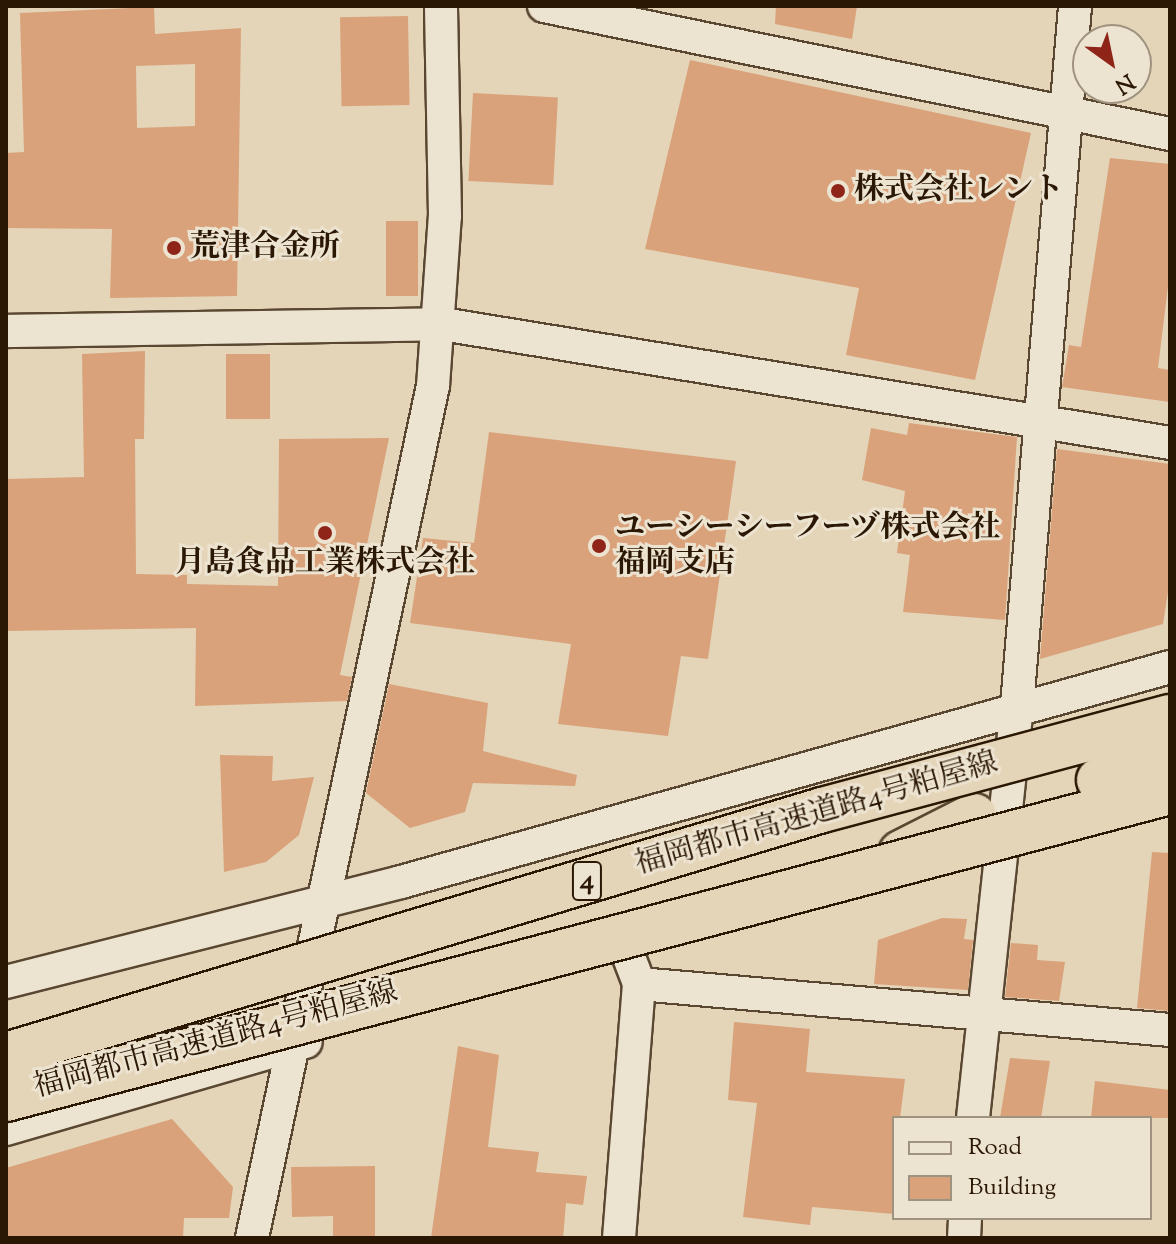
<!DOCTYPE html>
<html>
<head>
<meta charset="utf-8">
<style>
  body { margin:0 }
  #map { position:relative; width:1176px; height:1244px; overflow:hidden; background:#e4d4b8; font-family:"Sorts Mill Goudy","Noto Serif JP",serif }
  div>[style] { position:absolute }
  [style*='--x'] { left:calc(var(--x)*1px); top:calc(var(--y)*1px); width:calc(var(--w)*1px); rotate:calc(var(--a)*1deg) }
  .building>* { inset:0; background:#d9a27b; transform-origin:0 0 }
  .roads { filter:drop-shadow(2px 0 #594731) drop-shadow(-2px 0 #594731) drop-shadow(0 2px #594731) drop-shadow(0 -2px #594731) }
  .minor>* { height:32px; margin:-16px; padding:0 16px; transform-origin:16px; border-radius:16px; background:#ede3d1 }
  .highway>* { height:44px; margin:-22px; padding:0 22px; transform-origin:22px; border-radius:22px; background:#e4d4b8 }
  .bridges { filter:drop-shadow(2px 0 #2b1804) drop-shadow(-2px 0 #2b1804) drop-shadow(0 2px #2b1804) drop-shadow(0 -2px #2b1804) }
  .highway-bridge>* { height:44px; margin:-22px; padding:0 22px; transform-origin:22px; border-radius:22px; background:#e4d4b8 }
  .dots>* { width:22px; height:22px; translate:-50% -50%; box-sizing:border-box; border:4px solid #ede3d1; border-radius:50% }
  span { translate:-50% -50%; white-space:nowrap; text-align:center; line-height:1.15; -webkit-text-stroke:6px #ede3d1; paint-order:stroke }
  .shield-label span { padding:2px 6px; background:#ede3d1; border:2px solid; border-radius:6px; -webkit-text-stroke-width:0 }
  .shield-label { font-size:28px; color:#2b1804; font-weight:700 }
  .poi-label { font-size:30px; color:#2b1804; font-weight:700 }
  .left { translate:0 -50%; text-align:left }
  .street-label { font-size:30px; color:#2b1804 }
  .frame { position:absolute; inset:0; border:8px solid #2b1804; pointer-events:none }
  .legend { position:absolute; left:892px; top:1116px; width:260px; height:104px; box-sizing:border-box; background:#ede3d1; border:2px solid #9f927f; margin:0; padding:10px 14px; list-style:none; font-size:24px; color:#2b1804 }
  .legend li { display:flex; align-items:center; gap:16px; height:40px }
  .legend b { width:40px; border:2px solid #9f927f }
  .north { position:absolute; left:1072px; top:24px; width:80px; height:80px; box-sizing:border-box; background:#ede3d1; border:2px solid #9f927f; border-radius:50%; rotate:147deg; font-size:22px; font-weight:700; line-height:32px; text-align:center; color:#2b1804 }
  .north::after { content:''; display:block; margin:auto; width:28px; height:36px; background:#8f2418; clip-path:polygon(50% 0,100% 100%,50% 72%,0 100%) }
</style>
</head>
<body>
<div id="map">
  <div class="building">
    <div style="clip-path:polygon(776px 6px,857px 6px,852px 39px,775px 24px)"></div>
    <div style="clip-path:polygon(evenodd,154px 7px,155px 34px,241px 28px,237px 296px,110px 298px,112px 229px,6px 228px,6px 153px,24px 152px,20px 13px,154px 7px,195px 64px,195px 126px,137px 128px,136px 66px,195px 64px)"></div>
    <div style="left:408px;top:16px;width:89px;height:68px;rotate:89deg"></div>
    <div style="clip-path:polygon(690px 60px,1031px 133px,975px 380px,846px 355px,859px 288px,645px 249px)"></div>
    <div style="left:473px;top:93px;width:85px;height:88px;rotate:3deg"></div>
    <div style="clip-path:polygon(1110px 158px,1170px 164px,1170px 270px,1158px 368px,1170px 370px,1170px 402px,1062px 387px,1069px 345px,1081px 347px)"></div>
    <div style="left:386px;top:221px;width:32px;height:75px"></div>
    <div style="clip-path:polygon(145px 351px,144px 439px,135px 439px,136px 574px,187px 575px,187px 584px,278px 586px,279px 439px,389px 438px,340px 675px,352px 677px,347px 701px,195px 706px,196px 628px,6px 631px,6px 479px,84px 477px,82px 354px)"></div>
    <div style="left:226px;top:354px;width:44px;height:65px"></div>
    <div style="clip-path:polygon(909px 423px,1017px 437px,1005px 620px,903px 612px,910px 555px,897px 553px,905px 491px,862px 480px,871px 428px,907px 435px)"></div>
    <div style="clip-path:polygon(489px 432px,736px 461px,708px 659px,681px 656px,668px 736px,558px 724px,571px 644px,410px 623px,423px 538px,474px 543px)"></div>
    <div style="clip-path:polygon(1057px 449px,1170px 464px,1170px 579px,1163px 624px,1040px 659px)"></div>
    <div style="clip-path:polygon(389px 684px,488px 703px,483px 751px,577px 775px,575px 786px,473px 783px,465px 812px,410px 828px,366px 793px)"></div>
    <div style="clip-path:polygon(220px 755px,273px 756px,272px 781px,314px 777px,299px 835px,266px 862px,224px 872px)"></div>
    <div style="clip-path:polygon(1152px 852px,1170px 853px,1170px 1011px,1137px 1008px)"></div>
    <div style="clip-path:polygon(942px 918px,967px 919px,964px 939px,973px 940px,968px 990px,874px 984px,878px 940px)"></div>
    <div style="clip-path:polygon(1011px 943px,1038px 945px,1037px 960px,1065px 962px,1059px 1001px,1005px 997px)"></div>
    <div style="clip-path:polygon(734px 1022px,810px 1029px,806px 1072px,905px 1079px,900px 1118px,894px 1118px,894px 1214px,812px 1207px,810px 1225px,743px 1217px,757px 1103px,728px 1100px)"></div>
    <div style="clip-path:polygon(458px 1046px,499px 1055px,488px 1147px,539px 1152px,536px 1172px,587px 1176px,583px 1205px,566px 1203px,563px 1238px,431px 1238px)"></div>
    <div style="clip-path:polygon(1010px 1058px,1050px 1061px,1041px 1118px,1000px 1118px)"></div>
    <div style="clip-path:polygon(1095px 1081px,1170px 1090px,1170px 1118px,1091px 1118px)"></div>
    <div style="clip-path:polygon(172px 1119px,233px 1187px,229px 1218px,184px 1218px,183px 1238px,6px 1238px,6px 1168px)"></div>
    <div style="clip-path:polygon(375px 1166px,375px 1238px,333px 1238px,333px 1216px,292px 1217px,291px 1167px)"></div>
  </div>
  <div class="roads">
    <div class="minor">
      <div style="--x:544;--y:6;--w:639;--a:11.56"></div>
      <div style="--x:6;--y:331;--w:436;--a:-0.9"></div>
      <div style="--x:442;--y:324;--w:738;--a:9.28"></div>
      <div style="--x:627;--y:952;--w:34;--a:69"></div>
      <div style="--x:639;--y:984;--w:533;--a:4.95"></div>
      <div style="--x:6;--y:982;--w:407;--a:-14.2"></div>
      <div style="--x:401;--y:882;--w:798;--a:-15.62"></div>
      <div style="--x:973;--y:1118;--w:414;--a:-83.9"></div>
      <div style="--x:1017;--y:706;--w:702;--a:-85.26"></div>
      <div style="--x:6;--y:1129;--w:312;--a:-16.2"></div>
      <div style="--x:252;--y:1238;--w:871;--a:-78.01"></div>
      <div style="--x:433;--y:386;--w:170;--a:-86"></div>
      <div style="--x:445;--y:216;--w:210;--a:-91.1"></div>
      <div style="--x:619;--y:1238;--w:255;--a:-85.5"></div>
      <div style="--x:964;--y:1238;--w:20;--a:-87"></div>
    </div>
    <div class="highway">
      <div style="--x:901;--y:853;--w:82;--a:-26.9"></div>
    </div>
  </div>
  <div class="bridges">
    <div class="highway-bridge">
      <div style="--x:1099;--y:780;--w:74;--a:-15.7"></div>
      <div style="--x:6;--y:1055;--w:852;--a:-16.71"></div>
      <div style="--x:822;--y:810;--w:360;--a:-15"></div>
      <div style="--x:6;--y:1099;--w:1204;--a:-14.78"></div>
    </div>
  </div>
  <div class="dots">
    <div style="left:838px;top:191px;background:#8f2418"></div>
    <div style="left:174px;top:248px;background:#8f2418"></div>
    <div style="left:325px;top:533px;background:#8f2418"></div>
    <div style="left:599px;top:546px;background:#8f2418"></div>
  </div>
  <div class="shield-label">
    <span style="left:587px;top:881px">4</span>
  </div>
  <div class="poi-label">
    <span class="left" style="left:854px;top:191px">株式会社レント</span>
    <span class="left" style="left:190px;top:248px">荒津合金所</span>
    <span class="left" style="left:615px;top:546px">ユーシーシーフーヅ株式会社<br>福岡支店</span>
    <span style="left:325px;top:564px">月島食品工業株式会社</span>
  </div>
  <div class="street-label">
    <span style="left:817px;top:815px;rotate:-16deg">福岡都市高速道路4号粕屋線</span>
    <span style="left:216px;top:1041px;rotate:-15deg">福岡都市高速道路4号粕屋線</span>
  </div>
  <div class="frame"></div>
  <ul class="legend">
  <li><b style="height:10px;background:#ede3d1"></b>Road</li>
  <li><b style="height:22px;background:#d9a27b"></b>Building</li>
  </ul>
  <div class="north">N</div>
</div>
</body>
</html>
